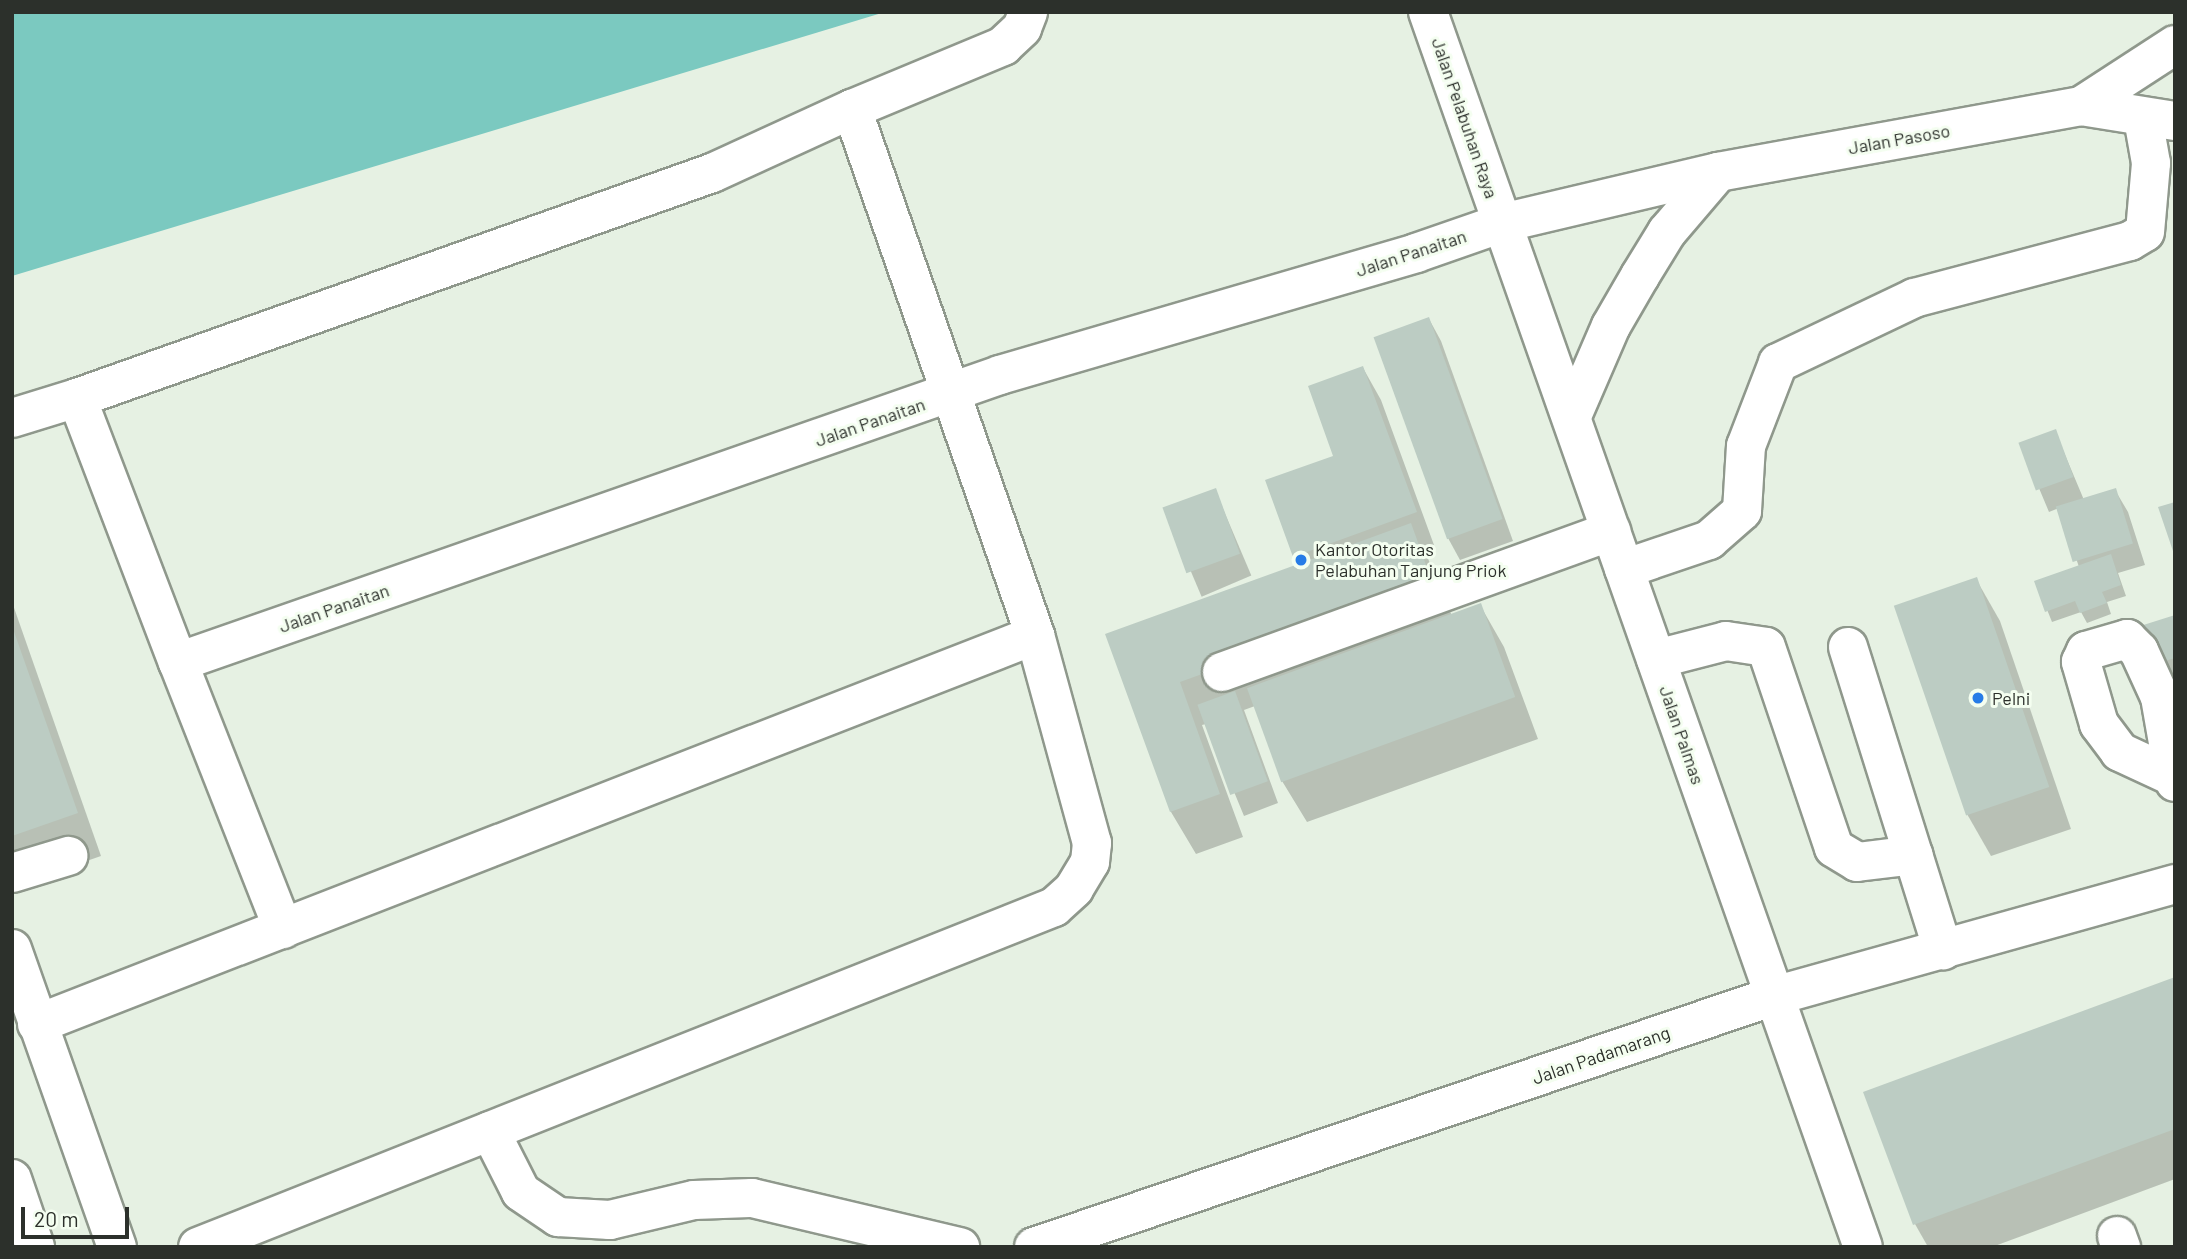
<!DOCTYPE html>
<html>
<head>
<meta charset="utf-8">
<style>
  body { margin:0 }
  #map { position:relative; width:2187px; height:1259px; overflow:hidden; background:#e6f1e3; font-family:Barlow,sans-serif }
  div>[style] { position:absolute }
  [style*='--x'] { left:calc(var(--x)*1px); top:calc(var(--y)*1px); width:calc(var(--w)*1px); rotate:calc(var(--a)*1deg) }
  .water>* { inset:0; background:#7bc9c0 }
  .shadow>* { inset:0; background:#0003; transform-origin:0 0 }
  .building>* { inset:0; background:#bcccc3; transform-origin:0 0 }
  .roads { filter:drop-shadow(2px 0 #8f988c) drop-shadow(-2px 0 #8f988c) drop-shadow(0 2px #8f988c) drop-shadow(0 -2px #8f988c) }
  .minor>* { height:38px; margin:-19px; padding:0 19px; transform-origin:19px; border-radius:19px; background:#fff }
  .dots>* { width:19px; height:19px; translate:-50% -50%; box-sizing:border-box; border:4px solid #f4fef0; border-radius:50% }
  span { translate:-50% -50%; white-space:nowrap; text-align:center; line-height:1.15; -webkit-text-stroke:6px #f4fef0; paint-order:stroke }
  .street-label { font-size:18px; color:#2c302b }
  .poi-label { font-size:18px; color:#2c302b }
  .left { translate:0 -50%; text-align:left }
  .frame { position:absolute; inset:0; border:14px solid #2c302b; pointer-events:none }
  .scale { position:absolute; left:21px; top:1207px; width:108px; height:32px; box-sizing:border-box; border:4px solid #2c302b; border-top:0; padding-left:9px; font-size:21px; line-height:24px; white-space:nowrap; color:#2c302b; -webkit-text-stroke:5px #f4fef0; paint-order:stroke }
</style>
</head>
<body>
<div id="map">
  <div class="water">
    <div style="clip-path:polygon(12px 12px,885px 12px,12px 276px)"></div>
  </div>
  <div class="shadow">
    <div style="clip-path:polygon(1429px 319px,1441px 341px,1513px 541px,1460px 560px,1448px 538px)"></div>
    <div style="clip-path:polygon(1363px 368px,1381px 400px,1434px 545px,1424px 549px,1452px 616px,1480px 605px,1504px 647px,1538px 739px,1307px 822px,1282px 781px,1255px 706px,1244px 710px,1278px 803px,1244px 816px,1206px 724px,1202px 725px,1243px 837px,1196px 854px,1171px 812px,1107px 635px,1300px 565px,1294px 556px,1336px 457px)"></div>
    <div style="clip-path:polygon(2055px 431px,2084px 500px,2115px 490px,2128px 512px,2145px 565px,2118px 573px,2126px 596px,2107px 602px,2111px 614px,2087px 623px,2081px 612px,2052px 622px,2036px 582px,2079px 567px,2059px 508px,2049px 512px,2020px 443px)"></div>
    <div style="left:1215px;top:490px;width:93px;height:54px;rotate:67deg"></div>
    <div style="clip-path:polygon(1976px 579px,2000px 621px,2071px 829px,1991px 856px,1967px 814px)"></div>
    <div style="clip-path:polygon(12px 602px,101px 856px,12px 887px)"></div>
    <div style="clip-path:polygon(2175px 617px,2175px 684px,2151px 665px)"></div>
    <div style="clip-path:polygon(2175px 979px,2175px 1179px,1992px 1247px,1928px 1247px,1915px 1224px,1866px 1093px)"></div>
  </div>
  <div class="building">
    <div style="left:1429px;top:317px;width:215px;height:59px;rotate:70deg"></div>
    <div style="clip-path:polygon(1363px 366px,1417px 512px,1293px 557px,1265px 480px,1333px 456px,1308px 386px)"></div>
    <div style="left:2056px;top:429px;width:51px;height:40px;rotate:70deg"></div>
    <div style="left:1216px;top:488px;width:70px;height:57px;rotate:70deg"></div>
    <div style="left:2116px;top:488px;width:58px;height:63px;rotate:73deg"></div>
    <div style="clip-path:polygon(2175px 502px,2175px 554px,2174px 554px,2158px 507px)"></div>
    <div style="clip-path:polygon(1411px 523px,1435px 590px,1180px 682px,1220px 794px,1170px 812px,1105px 634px)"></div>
    <div style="clip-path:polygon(2111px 554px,2121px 585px,2102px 592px,2107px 603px,2080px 613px,2075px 601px,2045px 612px,2034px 581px)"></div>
    <div style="left:1977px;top:577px;width:222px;height:88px;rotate:71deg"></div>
    <div style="left:1481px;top:603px;width:100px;height:249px;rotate:70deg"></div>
    <div style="clip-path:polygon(2175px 615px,2175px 658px,2149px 666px,2137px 627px)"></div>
    <div style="clip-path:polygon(12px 626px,78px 813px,12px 836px)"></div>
    <div style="left:1235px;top:691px;width:96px;height:40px;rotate:70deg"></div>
    <div style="clip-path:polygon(2175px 977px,2175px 1129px,1913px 1225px,1863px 1092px)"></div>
  </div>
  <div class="roads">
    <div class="minor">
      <div style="--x:1428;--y:12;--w:1309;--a:70.6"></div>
      <div style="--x:2081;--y:106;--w:112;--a:-33"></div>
      <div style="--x:852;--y:109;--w:164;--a:-22.6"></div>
      <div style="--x:1003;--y:46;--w:26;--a:-43"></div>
      <div style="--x:1022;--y:28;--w:17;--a:-69"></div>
      <div style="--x:77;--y:398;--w:674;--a:-19.51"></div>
      <div style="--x:712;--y:173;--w:154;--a:-24.6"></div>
      <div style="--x:852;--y:109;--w:557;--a:70.82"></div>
      <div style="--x:1572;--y:416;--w:98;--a:-66.6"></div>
      <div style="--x:1611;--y:326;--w:58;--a:-59.9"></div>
      <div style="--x:1640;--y:276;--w:52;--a:-58.5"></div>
      <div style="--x:1667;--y:232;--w:79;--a:-49.6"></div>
      <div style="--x:12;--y:418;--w:68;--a:-17.1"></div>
      <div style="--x:77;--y:398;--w:283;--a:69.1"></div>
      <div style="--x:178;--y:662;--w:871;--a:-19.25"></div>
      <div style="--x:1000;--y:375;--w:434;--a:-16.3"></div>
      <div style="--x:1416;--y:253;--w:91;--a:-19.2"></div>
      <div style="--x:1502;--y:223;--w:222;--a:-13.3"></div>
      <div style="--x:1718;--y:172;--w:369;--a:-10.3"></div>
      <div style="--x:2081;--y:106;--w:95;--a:9.1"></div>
      <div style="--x:1624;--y:569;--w:90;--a:-18.8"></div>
      <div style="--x:1709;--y:540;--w:44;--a:-41.3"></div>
      <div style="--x:1742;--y:511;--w:65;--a:-86.5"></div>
      <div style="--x:1746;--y:446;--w:89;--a:-68.9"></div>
      <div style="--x:1778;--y:363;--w:151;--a:-25.5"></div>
      <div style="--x:1914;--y:298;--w:223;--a:-14.8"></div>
      <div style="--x:2130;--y:241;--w:17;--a:-31"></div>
      <div style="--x:2145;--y:232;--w:69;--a:-85"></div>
      <div style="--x:2151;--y:163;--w:46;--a:-100.1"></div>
      <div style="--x:1848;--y:647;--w:318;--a:72.6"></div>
      <div style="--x:1656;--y:659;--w:72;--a:-14.4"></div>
      <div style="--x:1726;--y:641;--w:40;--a:8.5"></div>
      <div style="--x:1766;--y:647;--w:212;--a:71.3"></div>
      <div style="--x:1834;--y:848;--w:27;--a:31"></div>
      <div style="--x:1857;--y:862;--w:57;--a:-7"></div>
      <div style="--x:178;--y:662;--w:287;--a:68.5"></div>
      <div style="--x:1222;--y:672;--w:414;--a:-19.9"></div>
      <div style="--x:2175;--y:777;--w:1;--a:180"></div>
      <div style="--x:2174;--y:777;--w:60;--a:-155.2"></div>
      <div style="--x:2120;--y:752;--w:35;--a:-127"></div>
      <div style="--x:2099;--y:724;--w:65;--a:-106.2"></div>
      <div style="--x:2081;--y:662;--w:12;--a:-66"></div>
      <div style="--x:2086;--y:651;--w:43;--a:-16.3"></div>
      <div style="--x:2127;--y:639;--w:17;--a:45"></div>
      <div style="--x:2139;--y:651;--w:51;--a:65.5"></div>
      <div style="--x:2160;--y:697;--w:81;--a:80.1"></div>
      <div style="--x:2174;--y:777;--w:5;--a:79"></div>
      <div style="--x:12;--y:873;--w:59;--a:-16.9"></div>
      <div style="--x:12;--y:949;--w:316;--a:70.6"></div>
      <div style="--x:37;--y:1024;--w:1071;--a:-21.29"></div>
      <div style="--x:1035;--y:635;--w:216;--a:74.7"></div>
      <div style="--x:1092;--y:843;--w:19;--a:96"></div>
      <div style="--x:1090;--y:862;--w:31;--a:121"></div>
      <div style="--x:1074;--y:889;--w:27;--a:138"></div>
      <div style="--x:1054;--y:907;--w:921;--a:158.34"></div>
      <div style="--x:490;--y:1131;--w:68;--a:63.1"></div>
      <div style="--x:521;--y:1192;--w:45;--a:34"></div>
      <div style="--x:558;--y:1217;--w:52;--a:3.3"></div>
      <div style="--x:610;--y:1220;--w:86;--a:-13.4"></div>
      <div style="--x:694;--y:1200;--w:58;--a:-2"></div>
      <div style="--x:752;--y:1198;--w:214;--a:13.3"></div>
      <div style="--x:12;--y:1179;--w:72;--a:71.3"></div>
      <div style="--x:2117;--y:1236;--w:12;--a:70"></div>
      <div style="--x:1034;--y:1247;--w:781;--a:-18.74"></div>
      <div style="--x:1774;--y:996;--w:416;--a:-15.6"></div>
    </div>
  </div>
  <div class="dots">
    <div style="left:1301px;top:560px;background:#277ce7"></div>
    <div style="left:1978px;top:698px;background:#277ce7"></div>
  </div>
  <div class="street-label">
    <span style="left:1465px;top:118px;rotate:71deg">Jalan Pelabuhan Raya</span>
    <span style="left:1899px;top:139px;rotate:-10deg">Jalan Pasoso</span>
    <span style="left:1411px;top:253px;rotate:-18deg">Jalan Panaitan</span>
    <span style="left:870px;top:422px;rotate:-19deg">Jalan Panaitan</span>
    <span style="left:334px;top:608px;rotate:-19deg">Jalan Panaitan</span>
    <span style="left:1682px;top:735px;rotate:71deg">Jalan Palmas</span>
    <span style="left:1601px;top:1055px;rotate:-19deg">Jalan Padamarang</span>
  </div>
  <div class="poi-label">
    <span class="left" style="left:1315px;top:560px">Kantor Otoritas<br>Pelabuhan Tanjung Priok</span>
    <span class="left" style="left:1992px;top:698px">Pelni</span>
  </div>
  <div class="frame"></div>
  <div class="scale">20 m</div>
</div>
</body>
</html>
